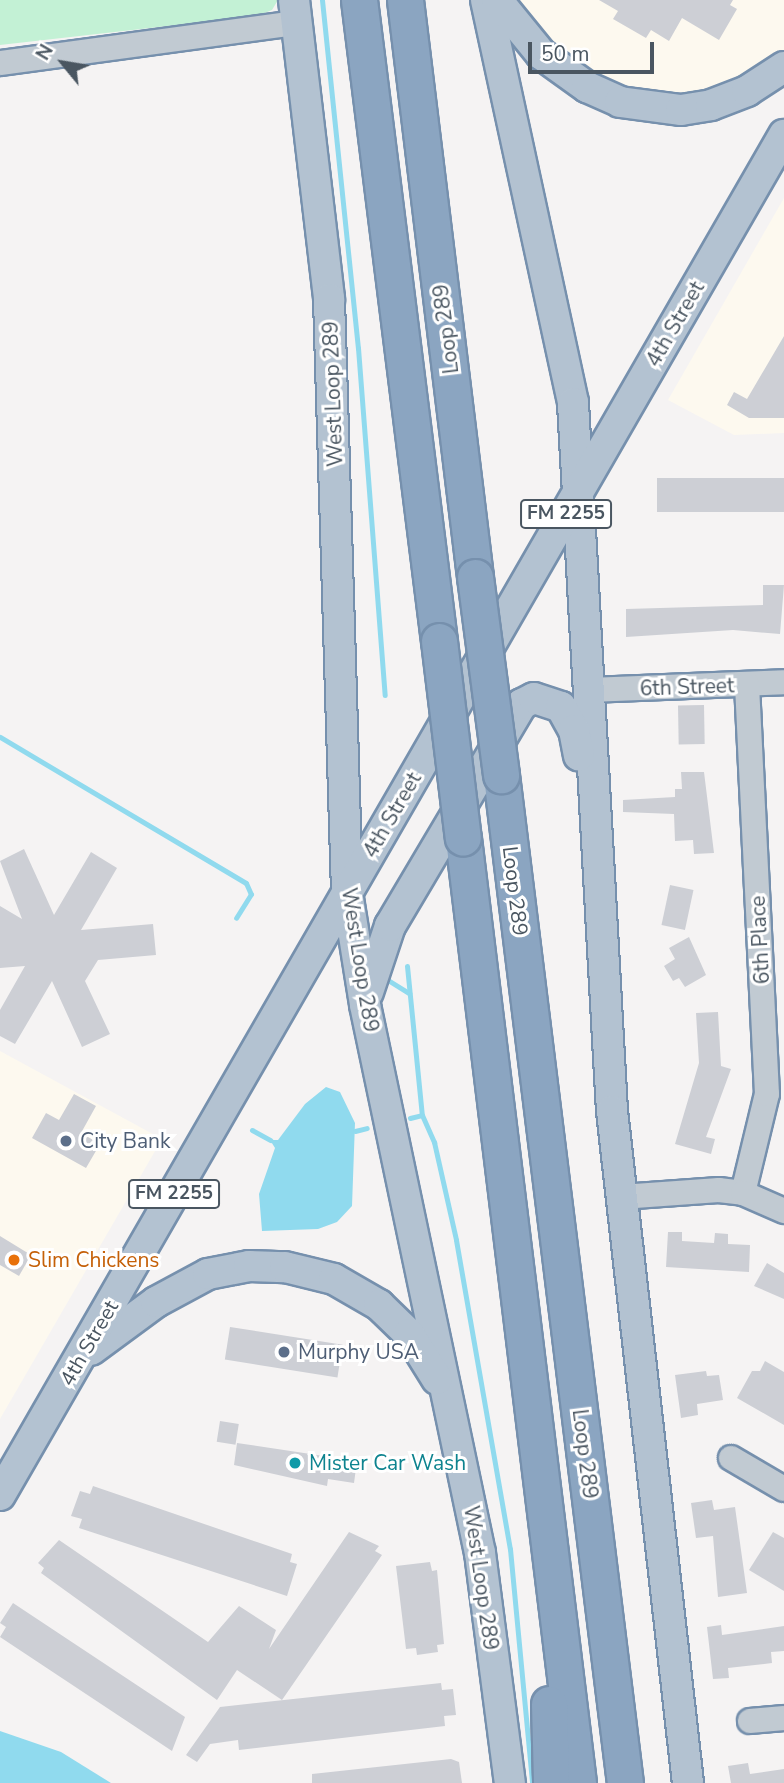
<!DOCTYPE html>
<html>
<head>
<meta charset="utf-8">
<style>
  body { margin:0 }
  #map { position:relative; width:784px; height:1783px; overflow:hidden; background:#f5f3f3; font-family:"Nunito Sans",sans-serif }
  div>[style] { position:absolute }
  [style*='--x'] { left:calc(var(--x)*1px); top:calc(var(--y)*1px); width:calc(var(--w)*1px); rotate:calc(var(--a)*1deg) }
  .commercial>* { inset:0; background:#fdf9ef }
  .green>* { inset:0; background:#c3f1d5 }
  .water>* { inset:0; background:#90daee }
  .stream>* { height:5px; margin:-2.5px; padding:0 2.5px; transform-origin:2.5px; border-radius:2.5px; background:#90daee }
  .building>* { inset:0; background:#cdcfd5; transform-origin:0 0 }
  .roads { filter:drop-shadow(2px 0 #7690ad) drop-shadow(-2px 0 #7690ad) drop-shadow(0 2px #7690ad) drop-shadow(0 -2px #7690ad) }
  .minor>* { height:24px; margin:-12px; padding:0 12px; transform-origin:12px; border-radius:12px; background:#c1cad2 }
  .major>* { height:30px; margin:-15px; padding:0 15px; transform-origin:15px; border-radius:15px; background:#b3c2d1 }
  .highway>* { height:35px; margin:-17.5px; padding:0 17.5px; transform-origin:17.5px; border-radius:17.5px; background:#8ba5c1 }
  .bridges { filter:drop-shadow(2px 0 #7690ad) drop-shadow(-2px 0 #7690ad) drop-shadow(0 2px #7690ad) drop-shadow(0 -2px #7690ad) }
  .highway-bridge>* { height:35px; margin:-17.5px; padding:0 17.5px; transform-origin:17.5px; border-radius:17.5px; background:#8ba5c1 }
  .dots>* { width:19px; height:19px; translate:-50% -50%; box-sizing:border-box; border:4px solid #fff; border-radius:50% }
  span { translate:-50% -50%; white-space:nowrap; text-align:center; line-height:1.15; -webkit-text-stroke:6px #fff; paint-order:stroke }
  .shield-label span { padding:2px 5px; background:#fff; border:2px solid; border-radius:5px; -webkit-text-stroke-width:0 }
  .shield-label { font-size:19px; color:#4a5661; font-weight:700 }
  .street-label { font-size:21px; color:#4a5661 }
  .service-label { font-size:21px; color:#4e5e75 }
  .left { translate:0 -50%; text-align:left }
  .food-label { font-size:21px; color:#c56008 }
  .culture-label { font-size:21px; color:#0d838f }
  .north { position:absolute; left:28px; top:28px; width:70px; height:70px; -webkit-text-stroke:5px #fff; paint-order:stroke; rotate:300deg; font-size:19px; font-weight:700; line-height:28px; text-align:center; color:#4a5661 }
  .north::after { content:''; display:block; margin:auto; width:24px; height:32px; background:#4a5661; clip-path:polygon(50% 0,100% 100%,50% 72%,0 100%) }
  .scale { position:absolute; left:528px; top:42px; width:126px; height:32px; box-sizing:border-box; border:4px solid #4a5661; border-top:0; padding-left:9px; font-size:21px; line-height:24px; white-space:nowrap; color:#4a5661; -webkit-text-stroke:5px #fff; paint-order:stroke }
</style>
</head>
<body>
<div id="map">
  <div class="commercial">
    <div style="clip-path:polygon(513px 0,784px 0,784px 52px,741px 80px,710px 90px,675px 95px,624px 89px,561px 58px)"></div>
    <div style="clip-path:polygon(784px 198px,784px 433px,734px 435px,668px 400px)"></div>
    <div style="clip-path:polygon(0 1051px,162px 1139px,0 1419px)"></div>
  </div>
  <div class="green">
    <div style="clip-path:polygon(0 0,278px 0,272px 10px,257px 16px,0 45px)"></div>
  </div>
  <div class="water">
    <div style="clip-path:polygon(326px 1087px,340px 1092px,355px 1123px,352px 1206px,337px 1222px,318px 1229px,262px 1231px,259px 1194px,275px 1148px,270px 1140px,278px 1140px,305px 1104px)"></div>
    <div style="clip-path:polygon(0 1731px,61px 1752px,111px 1783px,0 1783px)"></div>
  </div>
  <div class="stream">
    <div style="--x:322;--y:0;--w:350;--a:84.1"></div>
    <div style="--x:358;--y:348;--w:348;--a:85.6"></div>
    <div style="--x:0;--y:737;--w:286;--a:30.7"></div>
    <div style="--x:246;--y:883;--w:12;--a:66"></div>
    <div style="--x:251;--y:894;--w:28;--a:122"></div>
    <div style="--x:407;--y:966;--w:150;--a:84.3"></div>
    <div style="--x:383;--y:977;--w:31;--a:32"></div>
    <div style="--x:410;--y:1118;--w:12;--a:-14"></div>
    <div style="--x:422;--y:1115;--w:30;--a:66"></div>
    <div style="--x:434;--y:1142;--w:100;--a:77.3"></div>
    <div style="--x:456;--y:1240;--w:314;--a:80.1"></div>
    <div style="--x:510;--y:1549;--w:235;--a:84.6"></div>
    <div style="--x:252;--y:1130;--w:21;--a:29"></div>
    <div style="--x:355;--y:1131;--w:12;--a:-14"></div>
  </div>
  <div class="building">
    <div style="clip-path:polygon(599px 0,733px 0,730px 5px,737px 9px,719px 40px,682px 18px,669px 41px,651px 30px,646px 38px,613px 19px,618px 11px)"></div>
    <div style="clip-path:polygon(784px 336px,784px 418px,749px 418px,727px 405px,734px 392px,747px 399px)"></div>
    <div style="left:784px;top:478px;width:34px;height:127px;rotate:90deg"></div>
    <div style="clip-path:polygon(763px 585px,784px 585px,780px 634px,733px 630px,626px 637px,626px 609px,763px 605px)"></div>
    <div style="left:704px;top:705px;width:39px;height:26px;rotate:89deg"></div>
    <div style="clip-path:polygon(681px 772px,704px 772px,714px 853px,694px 854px,693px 840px,675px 841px,674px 814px,623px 812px,623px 800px,675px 797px,675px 789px,682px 789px)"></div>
    <div style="clip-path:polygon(24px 849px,54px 915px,91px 852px,117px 868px,81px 930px,153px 924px,156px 955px,98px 960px,85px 981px,110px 1034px,82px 1047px,52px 981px,15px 1044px,0 1036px,0 1010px,25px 966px,0 968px,0 906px,22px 919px,0 861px)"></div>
    <div style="left:670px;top:885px;width:24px;height:41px;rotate:12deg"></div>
    <div style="clip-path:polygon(689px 937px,706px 975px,685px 987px,679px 978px,673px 981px,664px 966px,675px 959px,669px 948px)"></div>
    <div style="clip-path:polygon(718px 1012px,721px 1066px,731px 1069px,706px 1137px,715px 1139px,711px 1154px,675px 1144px,699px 1063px,696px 1013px)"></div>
    <div style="clip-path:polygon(74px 1094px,96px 1106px,81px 1133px,100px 1144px,86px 1168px,32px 1138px,46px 1113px,59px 1120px)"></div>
    <div style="clip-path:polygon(668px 1232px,682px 1232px,682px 1241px,714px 1243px,715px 1233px,728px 1234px,728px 1244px,750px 1245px,749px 1272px,666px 1267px)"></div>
    <div style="clip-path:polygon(0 1236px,31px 1255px,19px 1276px,0 1265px)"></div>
    <div style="clip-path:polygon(767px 1263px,784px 1273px,784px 1299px,754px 1286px)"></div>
    <div style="left:230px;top:1327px;width:114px;height:33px;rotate:9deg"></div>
    <div style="clip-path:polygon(765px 1361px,784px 1372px,784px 1425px,737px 1398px,752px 1371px,760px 1371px)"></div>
    <div style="clip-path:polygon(706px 1371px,707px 1376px,719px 1375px,723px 1400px,697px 1404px,698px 1415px,681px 1418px,675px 1375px)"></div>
    <div style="left:220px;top:1421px;width:19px;height:21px;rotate:9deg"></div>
    <div style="clip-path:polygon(237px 1443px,357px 1461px,354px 1483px,328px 1479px,327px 1486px,234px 1465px)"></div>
    <div style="clip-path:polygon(93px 1486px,292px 1554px,290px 1562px,297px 1564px,287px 1596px,79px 1528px,82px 1519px,71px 1516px,80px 1491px,90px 1494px)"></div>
    <div style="clip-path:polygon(712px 1500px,714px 1510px,735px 1507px,747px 1593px,718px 1597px,713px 1536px,696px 1538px,691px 1503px)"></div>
    <div style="clip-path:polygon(349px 1532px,379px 1546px,375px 1551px,382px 1555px,282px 1700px,237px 1670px,217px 1700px,41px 1573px,44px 1568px,38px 1563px,59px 1540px,208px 1642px,239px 1606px,276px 1630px,269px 1649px)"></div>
    <div style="clip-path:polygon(773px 1532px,784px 1538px,784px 1591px,749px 1570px)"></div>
    <div style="clip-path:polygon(430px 1562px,432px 1571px,437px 1570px,444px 1644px,437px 1645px,438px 1652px,417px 1655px,416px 1648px,406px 1649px,396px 1566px)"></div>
    <div style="clip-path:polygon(13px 1603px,185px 1717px,172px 1751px,0 1637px,6px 1627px,0 1623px)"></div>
    <div style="clip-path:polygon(721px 1625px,722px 1635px,784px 1626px,784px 1651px,771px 1652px,772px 1663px,728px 1668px,729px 1678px,713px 1679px,707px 1627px)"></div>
    <div style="clip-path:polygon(441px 1683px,442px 1690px,453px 1689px,456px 1715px,444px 1716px,445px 1726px,239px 1750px,238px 1740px,210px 1744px,197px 1762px,186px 1755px,220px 1707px)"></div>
    <div style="clip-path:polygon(451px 1759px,459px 1762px,462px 1783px,312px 1783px,312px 1774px)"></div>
    <div style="clip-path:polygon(748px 1763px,750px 1774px,784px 1769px,784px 1783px,731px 1783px,728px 1766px)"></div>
  </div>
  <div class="roads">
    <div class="minor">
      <div style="--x:0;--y:63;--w:300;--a:-7.7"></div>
      <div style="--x:589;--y:690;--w:195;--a:-2.3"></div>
      <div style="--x:743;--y:1193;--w:102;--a:-76.4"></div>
      <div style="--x:767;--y:1094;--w:410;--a:-92.8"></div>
      <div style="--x:621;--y:1197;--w:98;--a:-4.1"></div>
      <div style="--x:719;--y:1190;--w:24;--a:7"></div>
      <div style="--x:743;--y:1193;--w:45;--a:23.7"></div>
      <div style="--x:731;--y:1458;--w:61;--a:30.3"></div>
      <div style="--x:750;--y:1721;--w:34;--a:-5"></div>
    </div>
    <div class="major">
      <div style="--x:294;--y:0;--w:301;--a:83.3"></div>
      <div style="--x:329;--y:299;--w:593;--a:88.26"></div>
      <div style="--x:347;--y:892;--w:114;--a:80.9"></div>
      <div style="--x:365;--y:1005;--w:560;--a:78.15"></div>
      <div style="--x:480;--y:1553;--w:232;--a:82.6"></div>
      <div style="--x:486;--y:0;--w:412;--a:77.8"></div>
      <div style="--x:573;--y:403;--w:709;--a:86.85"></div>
      <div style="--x:612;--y:1111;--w:676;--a:83.55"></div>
      <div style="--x:497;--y:0;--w:70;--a:50.8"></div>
      <div style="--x:541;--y:54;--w:57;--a:35.7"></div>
      <div style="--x:587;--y:87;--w:36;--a:24"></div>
      <div style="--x:620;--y:102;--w:62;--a:7.5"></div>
      <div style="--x:681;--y:110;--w:30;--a:-9"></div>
      <div style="--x:711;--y:105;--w:39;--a:-21"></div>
      <div style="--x:747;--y:91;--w:44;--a:-33"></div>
      <div style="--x:368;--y:992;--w:70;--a:-71.6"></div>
      <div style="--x:390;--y:926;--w:258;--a:-59.3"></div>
      <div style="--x:522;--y:704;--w:13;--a:-27"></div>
      <div style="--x:534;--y:698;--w:28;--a:18"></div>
      <div style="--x:561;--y:707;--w:26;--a:61"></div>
      <div style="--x:574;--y:730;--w:26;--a:79"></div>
      <div style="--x:91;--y:1350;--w:81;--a:-36.4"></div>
      <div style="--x:156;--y:1302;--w:59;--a:-28.3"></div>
      <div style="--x:208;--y:1274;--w:42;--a:-11"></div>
      <div style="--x:249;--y:1266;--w:36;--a:2"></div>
      <div style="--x:285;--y:1267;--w:50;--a:13.8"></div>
      <div style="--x:334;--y:1279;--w:52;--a:30"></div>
      <div style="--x:379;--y:1305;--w:42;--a:44"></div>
      <div style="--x:409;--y:1334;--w:53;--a:58.1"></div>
      <div style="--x:0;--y:1495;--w:1570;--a:-60.04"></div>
    </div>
    <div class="highway">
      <div style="--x:359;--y:0;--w:646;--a:82.89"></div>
      <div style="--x:405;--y:0;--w:581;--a:83.08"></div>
      <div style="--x:501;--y:775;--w:1016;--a:82.99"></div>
      <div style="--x:463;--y:838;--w:952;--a:83.06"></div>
      <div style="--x:549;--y:1704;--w:79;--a:88.5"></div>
    </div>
  </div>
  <div class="bridges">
    <div class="highway-bridge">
      <div style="--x:475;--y:577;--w:200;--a:82.5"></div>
      <div style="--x:439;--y:641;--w:198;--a:83.1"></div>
    </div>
  </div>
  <div class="dots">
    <div style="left:66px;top:1141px;background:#5c6f8a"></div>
    <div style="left:14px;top:1260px;background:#e8710a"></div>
    <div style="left:284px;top:1352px;background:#5c6f8a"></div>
    <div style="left:295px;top:1463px;background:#0f9aa8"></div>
  </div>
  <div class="shield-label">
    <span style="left:566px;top:514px">FM 2255</span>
    <span style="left:174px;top:1194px">FM 2255</span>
  </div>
  <div class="street-label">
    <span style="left:675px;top:324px;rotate:-60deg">4th Street</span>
    <span style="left:446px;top:329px;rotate:-97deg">Loop 289</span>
    <span style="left:333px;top:394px;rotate:-92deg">West Loop 289</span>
    <span style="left:687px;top:687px;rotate:-2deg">6th Street</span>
    <span style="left:392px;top:815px;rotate:-60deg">4th Street</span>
    <span style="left:515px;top:891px;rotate:83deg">Loop 289</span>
    <span style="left:760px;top:940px;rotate:-93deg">6th Place</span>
    <span style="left:360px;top:960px;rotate:81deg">West Loop 289</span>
    <span style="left:89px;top:1343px;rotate:-60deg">4th Street</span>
    <span style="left:585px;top:1454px;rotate:83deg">Loop 289</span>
    <span style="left:481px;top:1578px;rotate:82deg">West Loop 289</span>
  </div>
  <div class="service-label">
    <span class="left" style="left:80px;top:1141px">City Bank</span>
    <span class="left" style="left:298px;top:1352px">Murphy USA</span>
  </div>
  <div class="food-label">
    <span class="left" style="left:28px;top:1260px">Slim Chickens</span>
  </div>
  <div class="culture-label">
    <span class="left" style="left:309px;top:1463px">Mister Car Wash</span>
  </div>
  <div class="north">N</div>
  <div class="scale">50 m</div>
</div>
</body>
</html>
